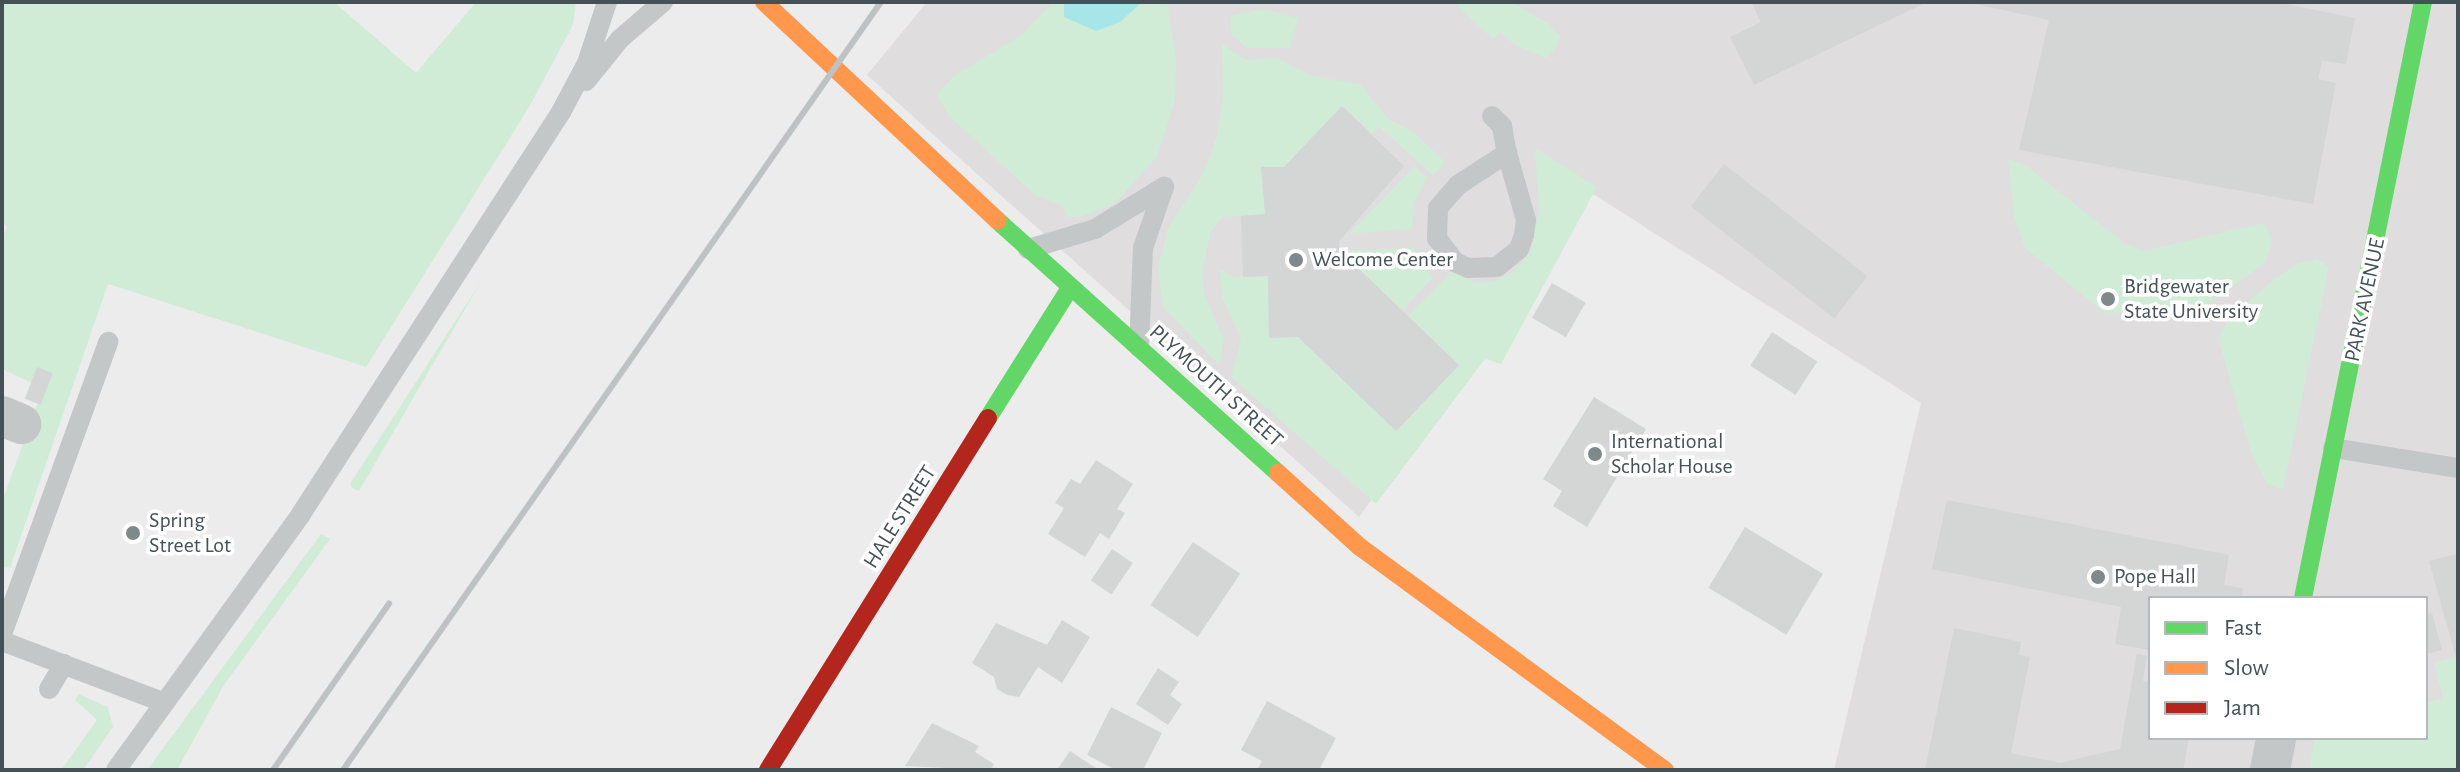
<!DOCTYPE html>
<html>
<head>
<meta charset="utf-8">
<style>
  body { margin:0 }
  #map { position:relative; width:2460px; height:772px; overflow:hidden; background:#edecec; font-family:"Alegreya Sans",sans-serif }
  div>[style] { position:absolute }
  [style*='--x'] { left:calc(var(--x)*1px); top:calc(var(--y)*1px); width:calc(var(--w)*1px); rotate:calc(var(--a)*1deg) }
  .education>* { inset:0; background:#dfddde }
  .green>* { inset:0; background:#d0ecd6 }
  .water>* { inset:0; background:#a6e6e8 }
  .building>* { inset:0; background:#d4d5d5; transform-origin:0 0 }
  .lane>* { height:20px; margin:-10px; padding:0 10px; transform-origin:10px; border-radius:10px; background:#c3c7c7 }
  .street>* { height:40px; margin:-20px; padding:0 20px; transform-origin:20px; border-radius:20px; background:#c3c7c7 }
  .fast>* { height:18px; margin:-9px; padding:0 9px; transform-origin:9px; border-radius:9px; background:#63d668 }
  .slow>* { height:18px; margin:-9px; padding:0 9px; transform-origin:9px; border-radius:9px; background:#ff974d }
  .jam>* { height:18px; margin:-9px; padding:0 9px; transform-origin:9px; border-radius:9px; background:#b3261e }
  .rail>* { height:6px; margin:-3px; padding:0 3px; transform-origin:3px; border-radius:3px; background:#bfc2c2 }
  .dots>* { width:22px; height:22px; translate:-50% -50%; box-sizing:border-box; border:4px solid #fff; border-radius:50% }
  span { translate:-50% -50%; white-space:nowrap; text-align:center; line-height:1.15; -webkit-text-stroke:7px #fff; paint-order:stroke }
  .poi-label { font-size:22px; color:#445257 }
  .left { translate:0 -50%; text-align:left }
  .street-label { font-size:22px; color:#445257 }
  .frame { position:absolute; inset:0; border:4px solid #445257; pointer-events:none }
  .legend { position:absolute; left:2148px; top:596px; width:280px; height:144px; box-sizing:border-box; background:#fff; border:2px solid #b4babc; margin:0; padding:10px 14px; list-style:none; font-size:24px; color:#445257 }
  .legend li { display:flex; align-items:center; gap:16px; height:40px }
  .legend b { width:40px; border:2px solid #b4babc }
</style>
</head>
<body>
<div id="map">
  <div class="education">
    <div style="clip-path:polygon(evenodd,927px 2px,2458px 2px,2458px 770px,1834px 770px,1921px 403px,1593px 194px,1359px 517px,867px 75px,927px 2px,2150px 598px,2426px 598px,2426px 738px,2150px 738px,2150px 598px)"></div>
  </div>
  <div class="green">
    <div style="clip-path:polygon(2px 2px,334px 2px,416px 73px,476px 2px,576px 2px,573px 25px,528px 109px,366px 367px,108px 284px,10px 568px,2px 567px,2px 502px,43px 388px,2px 369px,2px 238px,7px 227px,2px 222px)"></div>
    <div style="clip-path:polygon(1053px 2px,1167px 2px,1176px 57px,1175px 100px,1157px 157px,1113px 205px,1080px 217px,1066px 217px,1063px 206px,1035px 195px,949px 116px,937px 94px,954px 76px,1022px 35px)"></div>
    <div style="clip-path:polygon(1453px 2px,1511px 2px,1547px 23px,1560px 36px,1557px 46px,1546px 58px,1516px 46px,1500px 32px,1493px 39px)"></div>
    <div style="clip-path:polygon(1262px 9px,1298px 18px,1290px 48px,1247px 48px,1232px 36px,1230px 16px)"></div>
    <div style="clip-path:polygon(1222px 44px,1246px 60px,1276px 58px,1313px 76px,1361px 84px,1387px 118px,1414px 132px,1445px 162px,1433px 175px,1379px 127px,1372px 133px,1342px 106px,1284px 167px,1262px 168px,1265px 214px,1223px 217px,1211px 231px,1203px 267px,1204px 294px,1224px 340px,1219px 365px,1163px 307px,1158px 267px,1168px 228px,1203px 174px,1216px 138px,1223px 98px)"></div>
    <div style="clip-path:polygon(1535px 148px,1597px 187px,1501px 364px,1485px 359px,1376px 504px,1231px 377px,1241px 339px,1222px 297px,1220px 269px,1233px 277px,1268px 276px,1269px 337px,1298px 337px,1397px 431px,1459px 365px,1408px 316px,1452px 272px,1474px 282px,1496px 281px,1514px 272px,1531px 250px,1539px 211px)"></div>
    <div style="clip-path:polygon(2008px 159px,2025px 165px,2124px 243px,2144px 251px,2264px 223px,2272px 242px,2265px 263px,2196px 312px,2105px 313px,2025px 248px,2014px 217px)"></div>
    <div style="clip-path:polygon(1415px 166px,1427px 178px,1414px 202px,1412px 229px,1349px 234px)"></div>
    <div style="clip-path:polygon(1414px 248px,1433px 278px,1402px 310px,1340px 251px)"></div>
    <div style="clip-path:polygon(2316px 259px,2329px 267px,2283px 490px,2267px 483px,2251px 453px,2218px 338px,2230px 318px,2276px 278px,2298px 263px)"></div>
    <div style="clip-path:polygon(482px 280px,359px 491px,352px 488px,350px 484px)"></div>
    <div style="clip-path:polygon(321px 534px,330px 539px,224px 685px,177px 770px,147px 770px)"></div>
    <div style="clip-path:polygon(2456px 657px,2458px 770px,2309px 770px,2315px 738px,2426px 738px,2426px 703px,2443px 698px,2434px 663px)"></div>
    <div style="clip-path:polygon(79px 694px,108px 707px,113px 727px,83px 770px,61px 770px,97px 720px,75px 700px)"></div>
  </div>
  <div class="water">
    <div style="clip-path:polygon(1064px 2px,1142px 2px,1120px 22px,1096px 31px,1064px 17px)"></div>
  </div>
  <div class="building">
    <div style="clip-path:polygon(1751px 2px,1927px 2px,1754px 85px,1730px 37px,1761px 22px)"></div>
    <div style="clip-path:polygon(1966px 2px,2274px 2px,2355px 18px,2346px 64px,2322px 61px,2318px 79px,2336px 83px,2313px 204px,2019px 150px,2049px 20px)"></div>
    <div style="clip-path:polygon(1342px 106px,1404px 166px,1339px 241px,1340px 251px,1459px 365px,1396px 431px,1298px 337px,1269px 338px,1268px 276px,1243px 277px,1241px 216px,1265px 214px,1261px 167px,1284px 167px)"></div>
    <div style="left:1724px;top:164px;width:182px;height:54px;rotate:38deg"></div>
    <div style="left:1552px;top:283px;width:39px;height:40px;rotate:30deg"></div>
    <div style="left:1772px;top:332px;width:54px;height:40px;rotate:33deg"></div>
    <div style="left:37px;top:367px;width:17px;height:34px;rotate:21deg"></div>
    <div style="clip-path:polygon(1594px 397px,1646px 429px,1587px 527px,1553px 506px,1562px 491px,1543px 479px)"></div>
    <div style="clip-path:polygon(1096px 460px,1133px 484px,1117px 509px,1125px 513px,1109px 539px,1100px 533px,1085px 557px,1048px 534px,1064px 508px,1055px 503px,1071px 479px,1080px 484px)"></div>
    <div style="clip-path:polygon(1947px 500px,2229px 555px,2224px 585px,2243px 588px,2242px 598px,2150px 598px,2150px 650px,2115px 644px,2121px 607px,1932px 569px)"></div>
    <div style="left:1745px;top:527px;width:91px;height:71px;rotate:31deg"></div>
    <div style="left:1193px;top:542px;width:57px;height:76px;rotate:34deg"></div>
    <div style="left:1112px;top:549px;width:25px;height:38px;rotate:34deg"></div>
    <div style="clip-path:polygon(2458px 554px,2458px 661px,2457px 661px,2429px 561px)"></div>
    <div style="clip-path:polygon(2432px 613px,2442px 650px,2426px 654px,2426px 615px)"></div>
    <div style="clip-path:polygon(1062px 620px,1090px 637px,1062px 683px,1038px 667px,1019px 697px,1007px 695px,997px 689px,994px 677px,972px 663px,996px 623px,1047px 645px)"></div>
    <div style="clip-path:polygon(1954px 628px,2021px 642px,2019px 655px,2030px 657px,2011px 753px,2060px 763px,2120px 749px,2137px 654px,2147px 656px,2143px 681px,2150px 682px,2150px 738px,2189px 738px,2183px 770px,1925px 770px)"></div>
    <div style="clip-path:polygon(1158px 668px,1179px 682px,1170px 695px,1182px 704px,1168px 725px,1136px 704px)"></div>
    <div style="clip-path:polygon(1267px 701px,1336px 738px,1319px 770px,1257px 770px,1262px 761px,1241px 750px)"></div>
    <div style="clip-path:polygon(1111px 707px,1162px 733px,1143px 770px,1116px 770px,1087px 755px)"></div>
    <div style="clip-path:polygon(932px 723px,979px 746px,975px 752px,994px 764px,991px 770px,905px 766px)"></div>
    <div style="clip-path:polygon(1070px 751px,1099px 770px,1057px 770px)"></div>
  </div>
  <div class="lane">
    <div style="--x:586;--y:81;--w:54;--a:-51"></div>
    <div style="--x:620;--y:39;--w:57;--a:-40.7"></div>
    <div style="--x:1492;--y:116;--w:14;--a:45"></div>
    <div style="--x:1502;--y:126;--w:27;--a:80"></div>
    <div style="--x:1507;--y:153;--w:70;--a:74.2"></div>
    <div style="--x:1526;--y:220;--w:15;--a:98"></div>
    <div style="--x:1524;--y:235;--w:15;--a:110"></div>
    <div style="--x:1519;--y:249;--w:28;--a:141"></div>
    <div style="--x:1497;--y:267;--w:29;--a:178"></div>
    <div style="--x:1468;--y:268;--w:14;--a:-155"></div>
    <div style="--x:1455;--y:262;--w:30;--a:-127"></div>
    <div style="--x:1437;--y:238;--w:30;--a:-88"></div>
    <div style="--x:1438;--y:208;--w:30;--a:-49"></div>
    <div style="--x:1458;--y:185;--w:59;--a:-33.1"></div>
    <div style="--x:1028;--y:249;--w:70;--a:-16.6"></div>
    <div style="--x:1095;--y:229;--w:81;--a:-31.3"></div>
    <div style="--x:1139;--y:347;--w:99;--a:-87.7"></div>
    <div style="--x:1143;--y:248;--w:65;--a:-71"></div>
    <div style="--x:2333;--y:448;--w:127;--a:9.1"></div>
    <div style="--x:2;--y:634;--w:311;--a:-70"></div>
    <div style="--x:2;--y:641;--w:172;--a:20.8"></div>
    <div style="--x:49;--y:689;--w:29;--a:-59"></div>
    <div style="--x:116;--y:770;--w:316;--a:-54.1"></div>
    <div style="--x:301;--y:514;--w:479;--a:-57.1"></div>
    <div style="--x:561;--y:112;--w:55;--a:-62"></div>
    <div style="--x:587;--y:63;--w:64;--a:-71.8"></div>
  </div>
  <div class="street">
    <div style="--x:2;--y:416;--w:21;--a:23"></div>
    <div style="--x:2270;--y:770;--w:33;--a:-79"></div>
  </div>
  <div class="fast">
    <div style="--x:998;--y:221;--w:377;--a:42"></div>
    <div style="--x:988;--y:418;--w:154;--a:-57.8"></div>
    <div style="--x:2303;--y:598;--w:608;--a:-78.62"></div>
  </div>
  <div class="slow">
    <div style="--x:764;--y:2;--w:320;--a:43.1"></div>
    <div style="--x:1278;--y:473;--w:110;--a:42.1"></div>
    <div style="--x:1360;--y:547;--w:378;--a:36.2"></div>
  </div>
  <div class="jam">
    <div style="--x:768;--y:770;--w:415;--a:-58"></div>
  </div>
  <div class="rail">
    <div style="--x:273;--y:770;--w:203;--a:-55.1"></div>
    <div style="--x:343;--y:770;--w:938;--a:-54.99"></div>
  </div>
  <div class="dots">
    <div style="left:1296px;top:260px;background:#7f888b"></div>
    <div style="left:2108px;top:299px;background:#7f888b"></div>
    <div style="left:1595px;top:454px;background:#7f888b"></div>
    <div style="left:133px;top:533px;background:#7f888b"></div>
    <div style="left:2098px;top:577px;background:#7f888b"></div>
  </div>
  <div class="poi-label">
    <span class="left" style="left:1312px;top:260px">Welcome Center</span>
    <span class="left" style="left:2124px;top:299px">Bridgewater<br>State University</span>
    <span class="left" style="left:1611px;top:454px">International<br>Scholar House</span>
    <span class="left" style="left:149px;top:533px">Spring<br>Street Lot</span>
    <span class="left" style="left:2114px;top:577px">Pope Hall</span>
  </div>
  <div class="street-label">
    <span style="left:2365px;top:300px;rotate:-78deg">PARK AVENUE</span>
    <span style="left:1216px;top:386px;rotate:42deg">PLYMOUTH STREET</span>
    <span style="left:900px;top:517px;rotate:-58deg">HALE STREET</span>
  </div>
  <div class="frame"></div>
  <ul class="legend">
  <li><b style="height:10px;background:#63d668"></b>Fast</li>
  <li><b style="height:10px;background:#ff974d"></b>Slow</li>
  <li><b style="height:10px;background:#b3261e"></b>Jam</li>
  </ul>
</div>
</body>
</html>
